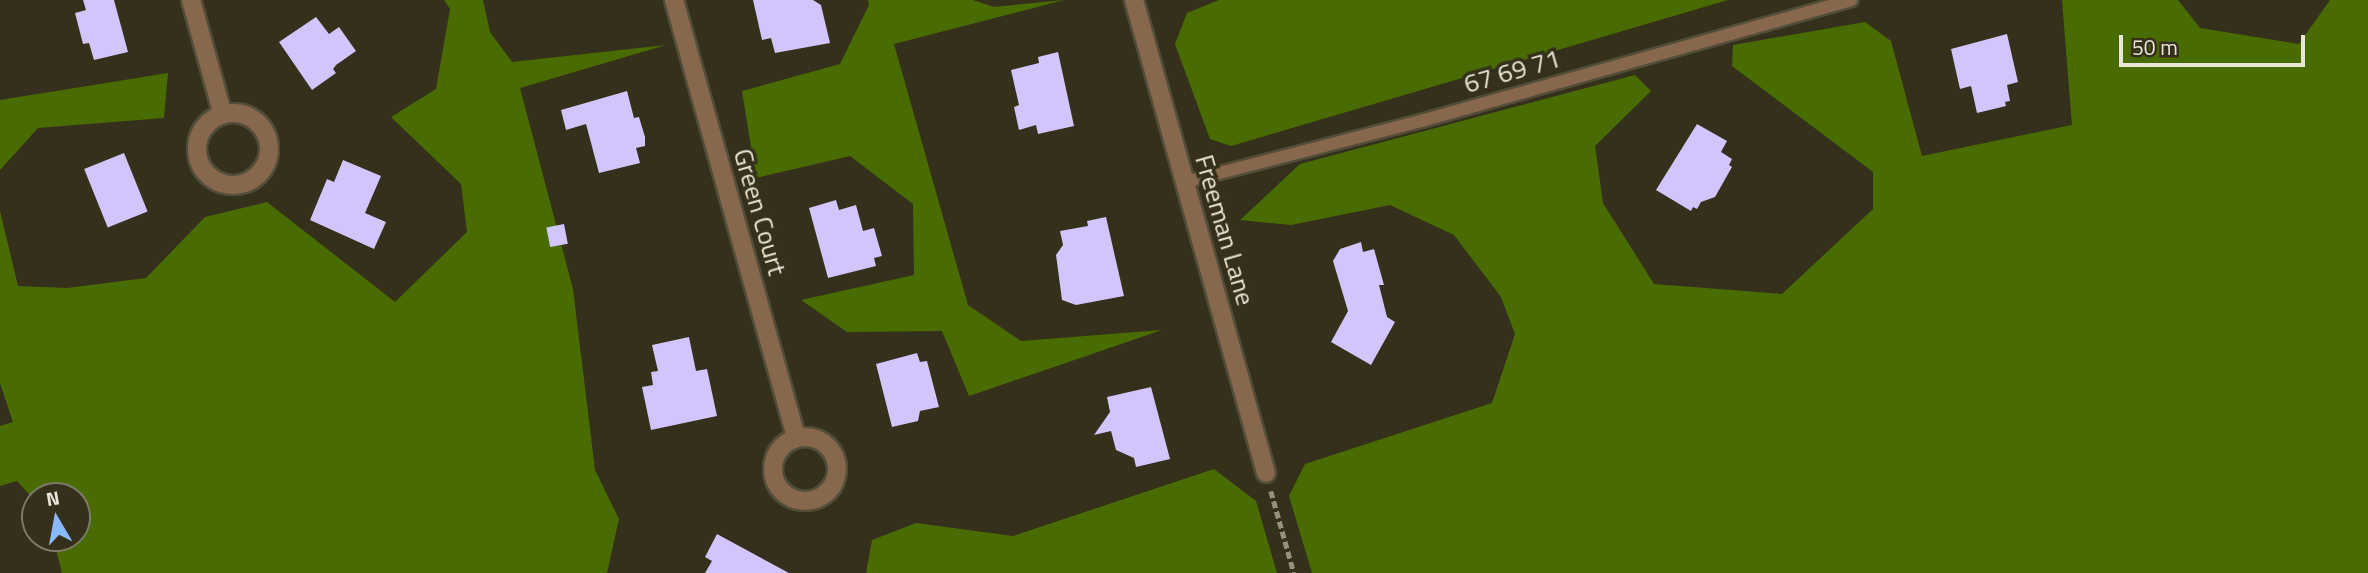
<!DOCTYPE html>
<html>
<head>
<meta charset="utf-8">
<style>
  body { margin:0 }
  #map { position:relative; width:2368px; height:573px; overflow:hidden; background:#35301b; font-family:"Titillium Web",sans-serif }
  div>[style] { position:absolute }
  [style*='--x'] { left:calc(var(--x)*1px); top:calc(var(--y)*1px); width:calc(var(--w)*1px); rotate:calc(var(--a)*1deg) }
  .forest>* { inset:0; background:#496c02 }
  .building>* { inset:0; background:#d1c5fc; transform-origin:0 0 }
  .path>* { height:4.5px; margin-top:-2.25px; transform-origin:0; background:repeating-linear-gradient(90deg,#959180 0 7px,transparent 0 10.5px) }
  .roads { filter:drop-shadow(2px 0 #524d39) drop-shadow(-2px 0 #524d39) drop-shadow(0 2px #524d39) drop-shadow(0 -2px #524d39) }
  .lane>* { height:12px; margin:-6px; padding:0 6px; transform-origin:6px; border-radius:6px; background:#88684d }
  .street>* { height:18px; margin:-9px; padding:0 9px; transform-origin:9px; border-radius:9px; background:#88684d }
  .street>.ring { margin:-9px; padding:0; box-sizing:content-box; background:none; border:18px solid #88684d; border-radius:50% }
  span { translate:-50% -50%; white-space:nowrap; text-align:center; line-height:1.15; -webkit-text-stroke:7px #35301b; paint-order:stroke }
  .street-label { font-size:26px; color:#e9e6d9 }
  .north { position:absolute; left:21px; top:482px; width:70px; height:70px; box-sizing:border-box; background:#35301b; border:2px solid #7d7967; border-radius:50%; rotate:350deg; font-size:19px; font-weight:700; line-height:28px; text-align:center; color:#e9e6d9 }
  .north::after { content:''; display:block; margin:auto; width:24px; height:32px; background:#88bafc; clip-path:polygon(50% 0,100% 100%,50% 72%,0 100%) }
  .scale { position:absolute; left:2119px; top:35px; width:186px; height:32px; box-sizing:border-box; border:4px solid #e9e6d9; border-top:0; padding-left:9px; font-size:21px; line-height:24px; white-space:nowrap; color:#e9e6d9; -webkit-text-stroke:5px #35301b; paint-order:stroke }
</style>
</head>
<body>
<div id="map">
  <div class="forest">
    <div style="clip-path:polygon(444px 0,483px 0,490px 32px,512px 62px,666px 45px,520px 88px,573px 289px,595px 470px,619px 519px,607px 573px,62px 573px,53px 538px,77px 538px,77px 496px,35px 496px,35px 501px,17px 481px,0 486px,0 426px,13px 422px,0 383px,0 211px,18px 286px,67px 288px,146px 278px,205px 217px,267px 202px,395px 302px,467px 232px,461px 184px,391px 117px,436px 89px,450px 9px)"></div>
    <div style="clip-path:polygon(868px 0,973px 0,994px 7px,1064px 0,894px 44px,968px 305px,1021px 341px,1162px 330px,969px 396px,942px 331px,847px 332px,801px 300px,914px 275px,913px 204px,850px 156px,756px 178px,742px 91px,840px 64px,869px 5px)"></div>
    <div style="clip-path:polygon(1219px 0,1728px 0,1231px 146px,1210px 139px,1175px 44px,1187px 13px)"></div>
    <div style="clip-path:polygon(2062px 0,2178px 0,2200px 28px,2299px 44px,2330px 0,2368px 0,2368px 573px,1312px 573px,1289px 496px,1305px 464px,1492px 403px,1515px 334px,1501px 297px,1454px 235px,1390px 205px,1291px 225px,1240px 220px,1300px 164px,1635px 75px,1651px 91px,1595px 146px,1603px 203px,1654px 284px,1782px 294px,1873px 209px,1873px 172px,1732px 66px,1733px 45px,1865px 22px,1891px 41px,1922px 156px,2072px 125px)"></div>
    <div style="clip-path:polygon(168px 73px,164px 118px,38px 128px,0 170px,0 100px)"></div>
    <div style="clip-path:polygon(1214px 469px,1256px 501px,1277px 573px,866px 573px,872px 540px,916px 523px,1013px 536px)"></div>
  </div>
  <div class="building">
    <div style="clip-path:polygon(83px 0,114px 0,128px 52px,94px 60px,89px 43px,83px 44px,75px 13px,86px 10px)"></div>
    <div style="clip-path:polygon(753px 0,813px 0,821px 5px,830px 43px,775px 53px,771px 38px,762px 40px)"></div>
    <div style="clip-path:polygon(316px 17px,329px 34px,339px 27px,356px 51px,336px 65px,333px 69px,336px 73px,312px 90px,279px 42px)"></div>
    <div style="clip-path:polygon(2007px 34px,2018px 82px,2007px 85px,2010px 101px,2005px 102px,2006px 106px,1977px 113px,1971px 86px,1960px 89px,1951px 49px)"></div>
    <div style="clip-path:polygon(1058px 52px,1074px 126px,1038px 134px,1036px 125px,1019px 130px,1014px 107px,1019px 105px,1011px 70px,1039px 63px,1038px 57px)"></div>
    <div style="clip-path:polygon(627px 91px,634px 118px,639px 117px,645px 137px,645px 146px,636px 148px,640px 163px,599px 173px,586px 124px,566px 130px,561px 110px)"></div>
    <div style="clip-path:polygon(1697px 124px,1727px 141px,1721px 152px,1732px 159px,1729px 165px,1732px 167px,1715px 197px,1701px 202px,1697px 209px,1693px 207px,1691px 211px,1656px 190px)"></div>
    <div style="left:124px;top:153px;width:63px;height:43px;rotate:68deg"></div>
    <div style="clip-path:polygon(343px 160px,381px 176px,365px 213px,386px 222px,374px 249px,310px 220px,327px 179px,334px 182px)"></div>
    <div style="clip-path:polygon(836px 200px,839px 210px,856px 205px,863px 231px,874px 228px,882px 256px,874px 258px,876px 266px,828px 278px,809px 208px)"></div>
    <div style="clip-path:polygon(1106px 217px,1124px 296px,1076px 305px,1062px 300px,1056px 255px,1063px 245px,1060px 231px,1088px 226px,1087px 221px)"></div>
    <div style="left:564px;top:224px;width:20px;height:18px;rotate:79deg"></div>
    <div style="clip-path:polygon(1361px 242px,1363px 252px,1374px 249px,1384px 285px,1379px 285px,1387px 317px,1395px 322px,1371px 365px,1331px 342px,1348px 311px,1333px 261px,1340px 249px)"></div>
    <div style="clip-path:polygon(689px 337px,696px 371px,707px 369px,717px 416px,651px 430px,642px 387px,653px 385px,651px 372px,658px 371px,652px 345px)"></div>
    <div style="clip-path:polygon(917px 353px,920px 362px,927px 361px,939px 407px,920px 411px,918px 421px,892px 427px,876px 364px)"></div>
    <div style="clip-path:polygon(1151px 387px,1170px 459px,1136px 467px,1134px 458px,1116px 450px,1111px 431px,1094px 435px,1110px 412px,1107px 397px)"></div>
    <div style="clip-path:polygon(717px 534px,789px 573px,705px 573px,712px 561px,705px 557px)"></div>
  </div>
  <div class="path">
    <div style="--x:1271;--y:491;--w:85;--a:74.3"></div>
  </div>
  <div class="roads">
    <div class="lane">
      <div style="--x:1185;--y:182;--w:244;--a:-14.5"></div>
      <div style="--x:1421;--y:121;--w:447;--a:-15.7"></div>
    </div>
    <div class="street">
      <div style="--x:191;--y:0;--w:119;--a:74.5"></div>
      <div style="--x:674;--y:0;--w:455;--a:74.4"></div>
      <div style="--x:1134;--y:0;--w:491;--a:74.4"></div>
      <div class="ring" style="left:197px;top:113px;width:54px;height:54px"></div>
      <div class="ring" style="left:773px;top:437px;width:46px;height:46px"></div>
    </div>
  </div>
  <div class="street-label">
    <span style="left:1512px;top:71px;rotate:-16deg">67 69 71</span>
    <span style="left:760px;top:212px;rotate:74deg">Green Court</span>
    <span style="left:1225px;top:230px;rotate:74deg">Freeman Lane</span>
  </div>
  <div class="north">N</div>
  <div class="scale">50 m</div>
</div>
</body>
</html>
